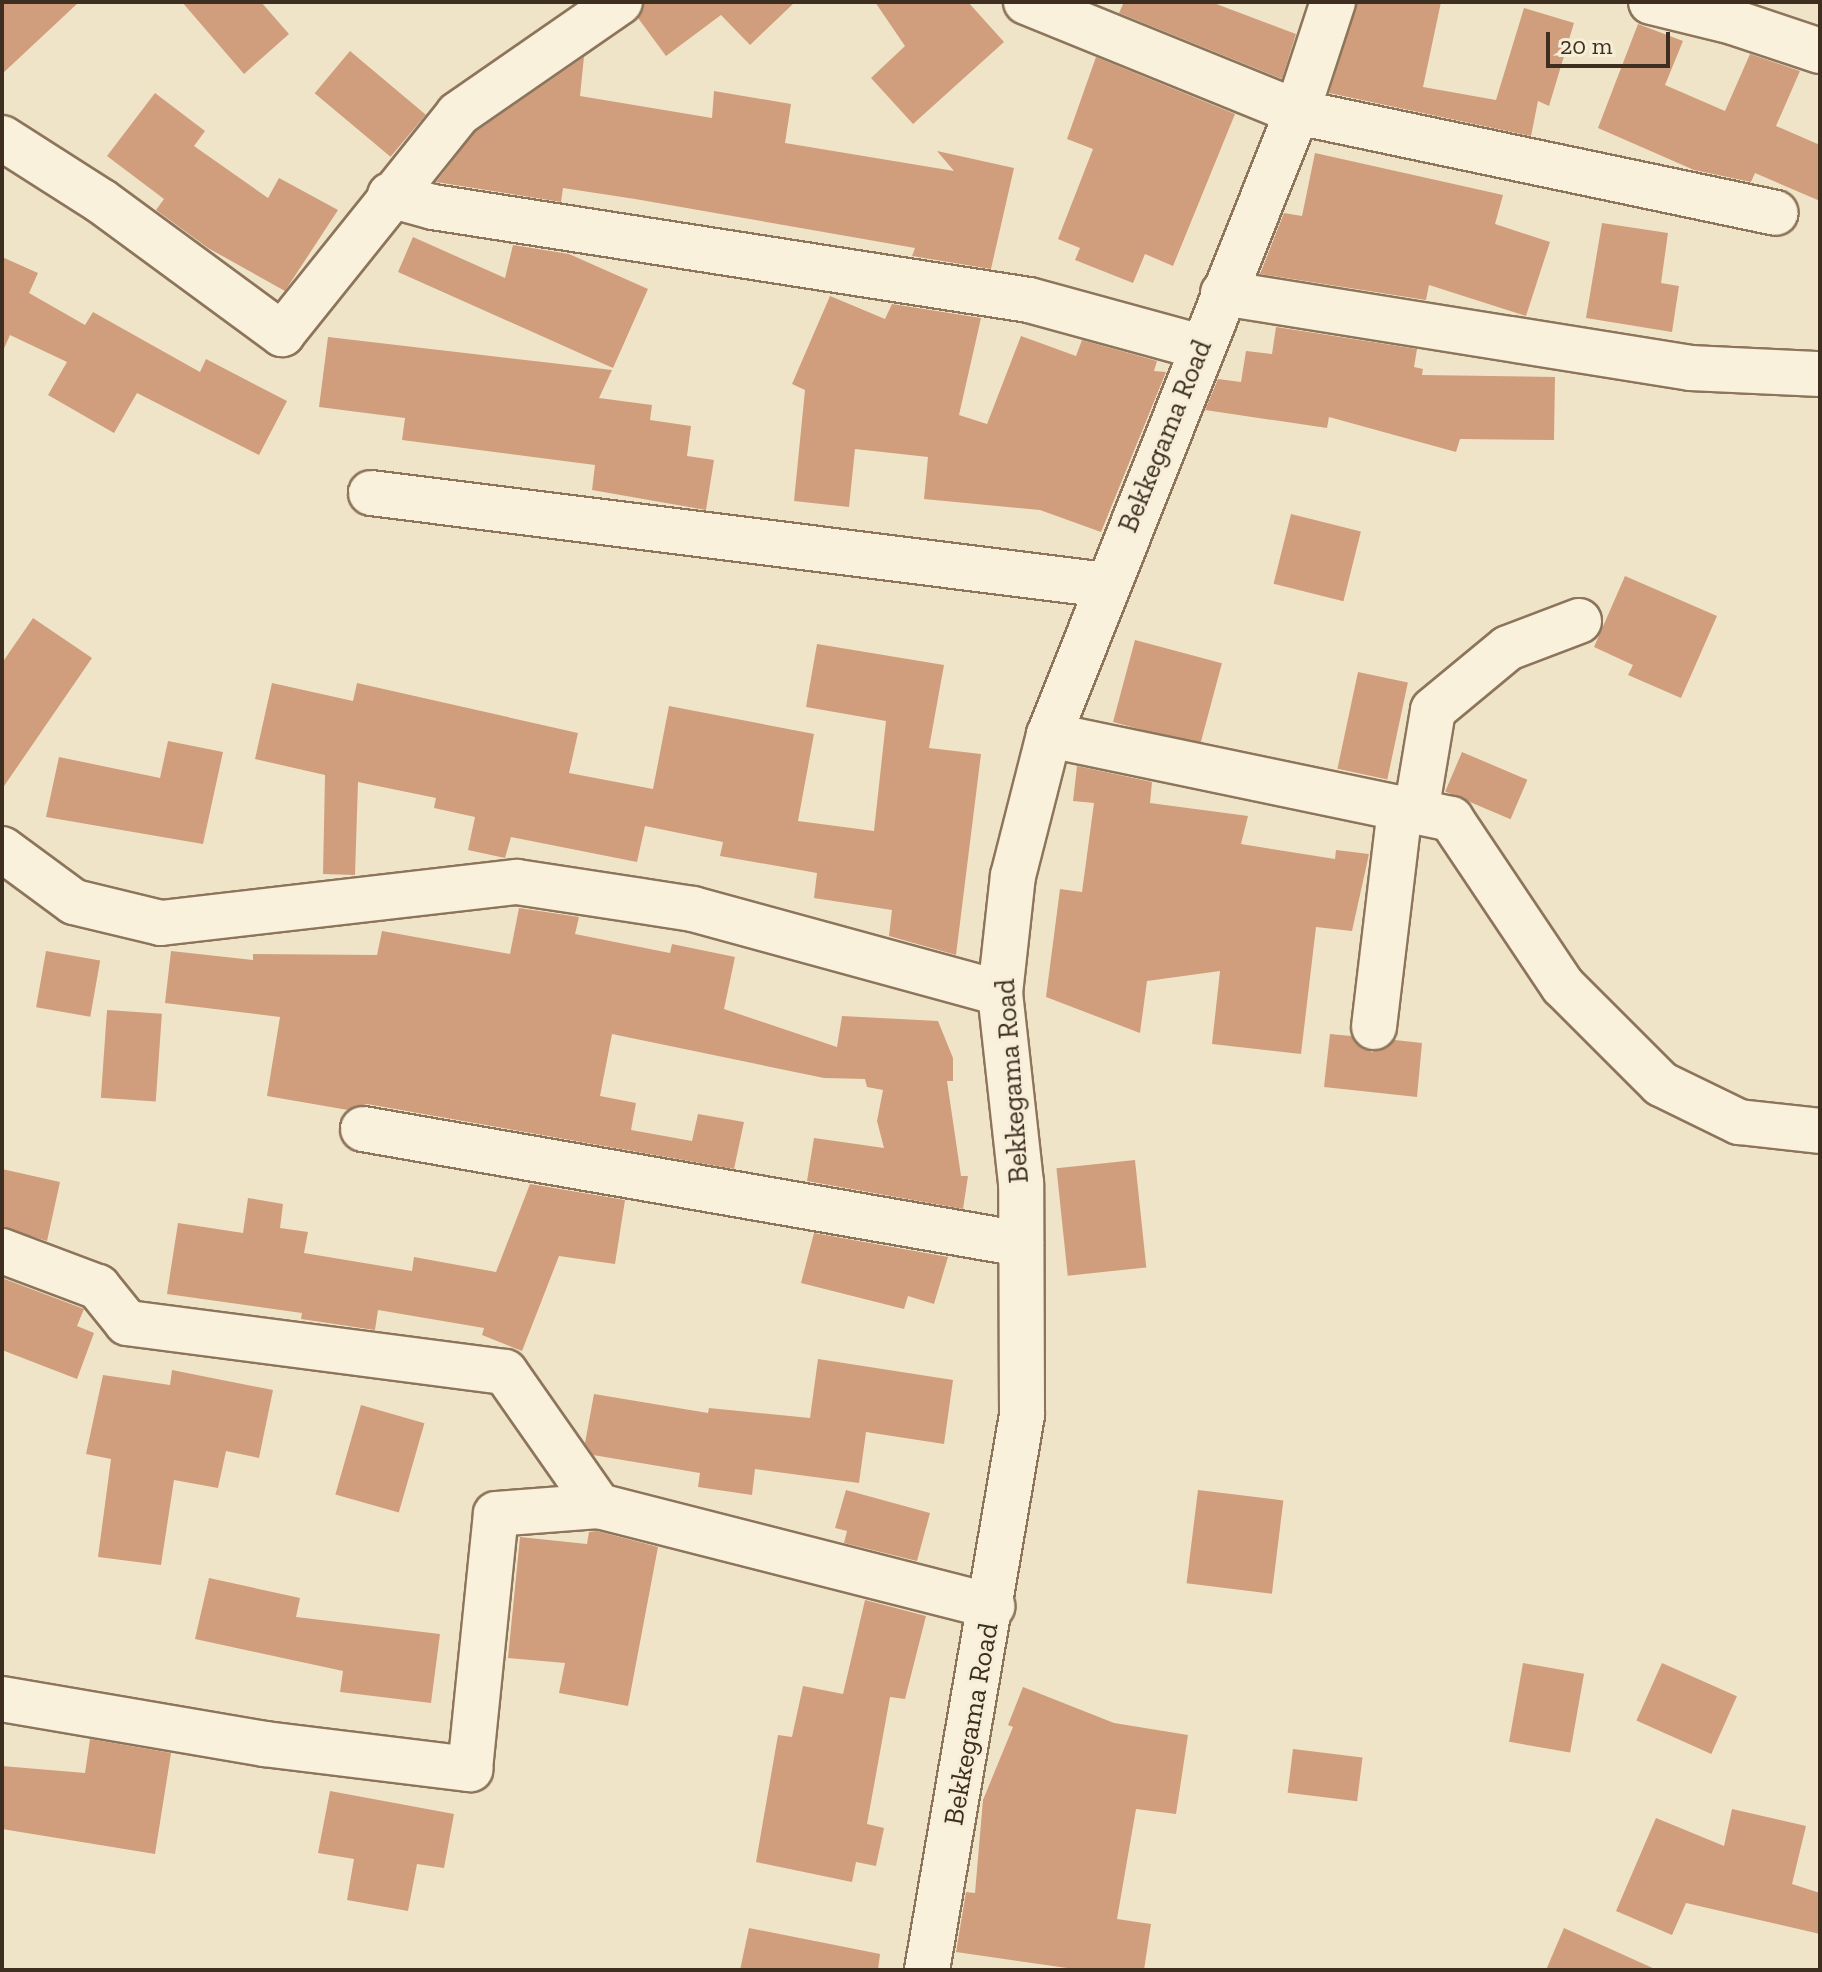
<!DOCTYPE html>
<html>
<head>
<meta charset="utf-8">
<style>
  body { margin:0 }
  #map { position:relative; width:1822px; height:1972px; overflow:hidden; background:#f0e4c8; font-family:"Zilla Slab",serif }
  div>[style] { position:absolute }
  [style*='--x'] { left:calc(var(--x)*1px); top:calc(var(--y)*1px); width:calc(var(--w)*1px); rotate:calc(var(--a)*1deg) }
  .building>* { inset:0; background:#d09e7c; transform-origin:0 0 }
  .roads { filter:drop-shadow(2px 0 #8d755c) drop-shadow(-2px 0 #8d755c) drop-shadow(0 2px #8d755c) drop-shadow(0 -2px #8d755c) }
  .minor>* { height:44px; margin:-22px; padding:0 22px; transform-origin:22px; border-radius:22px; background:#faf1dc }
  span { translate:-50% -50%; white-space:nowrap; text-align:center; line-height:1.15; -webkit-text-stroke:6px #f7eed8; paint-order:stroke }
  .street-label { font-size:28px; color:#3d2e20 }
  .frame { position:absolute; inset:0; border:4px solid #3d2e20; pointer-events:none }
  .scale { position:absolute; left:1546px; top:32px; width:124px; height:36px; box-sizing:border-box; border:4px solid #3d2e20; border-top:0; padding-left:10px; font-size:24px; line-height:28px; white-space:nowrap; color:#3d2e20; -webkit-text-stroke:6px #f7eed8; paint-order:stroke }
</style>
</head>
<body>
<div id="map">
  <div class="building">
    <div style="clip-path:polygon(2px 2px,79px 2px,2px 74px)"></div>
    <div style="clip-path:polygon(182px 2px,261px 2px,289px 34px,244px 74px)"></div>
    <div style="clip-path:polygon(645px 2px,795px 2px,750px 45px,721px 15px,666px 56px,638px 18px)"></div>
    <div style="clip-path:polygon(875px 2px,968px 2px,1004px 42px,913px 124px,871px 78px,905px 46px)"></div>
    <div style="clip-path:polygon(1124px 2px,1211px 2px,1296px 34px,1282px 79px,1119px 13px)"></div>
    <div style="clip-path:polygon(1357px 2px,1441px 2px,1423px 87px,1496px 100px,1524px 8px,1574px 23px,1549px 106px,1538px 101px,1531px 136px,1329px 93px)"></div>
    <div style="clip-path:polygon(1638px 24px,1683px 41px,1665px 85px,1725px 111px,1750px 54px,1800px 71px,1776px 126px,1820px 145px,1820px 201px,1755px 173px,1751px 182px,1694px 170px,1598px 128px)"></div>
    <div style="left:350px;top:51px;width:99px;height:55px;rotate:40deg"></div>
    <div style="clip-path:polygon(584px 57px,580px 96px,712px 118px,714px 91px,791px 104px,785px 143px,954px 171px,937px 151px,1014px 168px,991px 269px,912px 256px,915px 248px,635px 199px,563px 188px,561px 202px,436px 182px,475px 132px)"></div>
    <div style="clip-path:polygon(1096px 57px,1235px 114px,1173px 266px,1145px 254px,1133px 283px,1075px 260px,1080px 248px,1058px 239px,1093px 149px,1067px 139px)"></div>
    <div style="clip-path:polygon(155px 93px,205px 131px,194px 146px,268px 198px,279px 178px,338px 210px,285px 291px,208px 248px,156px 210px,164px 199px,107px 156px)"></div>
    <div style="clip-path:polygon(1315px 153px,1503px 195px,1495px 224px,1550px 242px,1526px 316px,1429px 285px,1426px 300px,1260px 274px,1284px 213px,1302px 216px)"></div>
    <div style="clip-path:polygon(1602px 223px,1668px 233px,1661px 283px,1679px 286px,1672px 332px,1586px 318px)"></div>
    <div style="clip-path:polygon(413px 237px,505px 278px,513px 245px,569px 254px,648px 289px,613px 368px,398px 272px)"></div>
    <div style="clip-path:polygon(2px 257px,38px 273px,29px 293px,85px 325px,93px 312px,200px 372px,206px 359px,287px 401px,259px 455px,137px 393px,114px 433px,48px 395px,67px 362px,10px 335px,2px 353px)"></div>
    <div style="clip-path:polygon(830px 296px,885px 319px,892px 304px,981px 318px,959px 415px,987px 424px,1021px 336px,1076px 356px,1082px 340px,1157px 361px,1154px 371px,1166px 372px,1101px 532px,1040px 510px,924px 499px,928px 457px,855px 449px,849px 507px,794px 501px,805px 390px,792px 384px)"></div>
    <div style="clip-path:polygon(1276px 327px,1417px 349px,1414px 367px,1423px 369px,1422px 375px,1555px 377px,1554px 440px,1460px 439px,1456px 452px,1329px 417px,1327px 428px,1205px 410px,1218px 379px,1241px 382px,1246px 351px,1272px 354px)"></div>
    <div style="clip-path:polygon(328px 337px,612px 370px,599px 398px,652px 405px,650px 420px,691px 426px,687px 456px,714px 460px,706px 510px,592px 490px,595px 465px,402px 440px,405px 418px,319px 407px)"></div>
    <div style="left:1291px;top:514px;width:72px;height:72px;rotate:14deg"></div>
    <div style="clip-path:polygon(1625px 576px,1717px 616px,1681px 698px,1628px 675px,1633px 665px,1594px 647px)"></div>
    <div style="clip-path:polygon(33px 618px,92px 658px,2px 789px,2px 663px)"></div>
    <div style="left:1135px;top:640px;width:90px;height:85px;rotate:15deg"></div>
    <div style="clip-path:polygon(817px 644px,944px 665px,929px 748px,981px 754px,956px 955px,889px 936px,892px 910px,814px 898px,817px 873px,720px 856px,723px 842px,645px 826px,637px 862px,511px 837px,505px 858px,468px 850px,475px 817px,434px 808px,436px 798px,358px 782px,355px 875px,323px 874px,325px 775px,255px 759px,272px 683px,353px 701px,357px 683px,578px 733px,569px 773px,653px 789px,669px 706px,814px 734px,798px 821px,874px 831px,886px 721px,806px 707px)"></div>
    <div style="left:1358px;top:672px;width:51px;height:99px;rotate:12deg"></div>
    <div style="clip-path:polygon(168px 741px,223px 752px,203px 844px,46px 817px,59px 757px,160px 778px)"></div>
    <div style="left:1462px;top:752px;width:71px;height:43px;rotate:23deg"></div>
    <div style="clip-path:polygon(1077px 766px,1152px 782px,1150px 803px,1248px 816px,1241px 844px,1335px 859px,1336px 850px,1369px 854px,1352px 931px,1316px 927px,1301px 1054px,1212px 1044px,1220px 971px,1147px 981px,1140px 1033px,1046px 997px,1060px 889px,1082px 892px,1094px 803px,1073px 801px)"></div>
    <div style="clip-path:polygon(519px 908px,579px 917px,575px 934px,670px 953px,672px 944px,735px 957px,724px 1009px,837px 1047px,842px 1016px,938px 1021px,953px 1058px,953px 1081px,947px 1081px,961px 1176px,968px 1176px,963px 1209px,807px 1181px,814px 1138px,884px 1148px,877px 1121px,883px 1090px,867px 1087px,865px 1079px,824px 1078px,612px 1034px,600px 1096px,636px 1103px,631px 1130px,692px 1141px,698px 1114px,744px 1122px,734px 1169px,367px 1104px,348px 1110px,267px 1096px,280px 1017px,165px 1003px,171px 951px,253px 960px,253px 954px,377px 955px,382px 931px,510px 954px)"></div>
    <div style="left:46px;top:951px;width:55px;height:57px;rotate:10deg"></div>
    <div style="left:107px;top:1010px;width:55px;height:88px;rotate:4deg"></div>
    <div style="clip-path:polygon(1330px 1034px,1351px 1036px,1372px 1052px,1395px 1040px,1422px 1043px,1417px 1097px,1324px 1087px)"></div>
    <div style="left:1135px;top:1160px;width:108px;height:79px;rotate:84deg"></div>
    <div style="clip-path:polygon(2px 1169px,60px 1182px,47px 1241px,2px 1227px)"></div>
    <div style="clip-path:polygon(530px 1184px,625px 1200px,615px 1264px,559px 1256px,522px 1351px,482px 1335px,484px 1328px,378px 1310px,375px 1330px,301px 1319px,302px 1313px,167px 1294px,178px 1223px,243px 1233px,248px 1198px,283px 1204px,280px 1228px,308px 1232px,304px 1253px,412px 1271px,414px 1257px,496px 1272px)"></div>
    <div style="clip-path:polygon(814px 1233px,948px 1257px,934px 1304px,908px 1296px,904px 1309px,801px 1283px)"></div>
    <div style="clip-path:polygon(2px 1278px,84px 1309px,77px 1326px,94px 1333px,77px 1379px,2px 1350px)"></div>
    <div style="clip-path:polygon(818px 1359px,953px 1380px,944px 1444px,866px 1432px,859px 1483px,755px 1469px,752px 1495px,698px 1487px,700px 1473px,593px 1455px,585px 1443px,594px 1394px,708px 1413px,709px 1408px,810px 1418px)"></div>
    <div style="clip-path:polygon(172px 1370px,273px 1390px,259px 1458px,226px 1451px,218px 1488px,174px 1480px,161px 1565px,98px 1557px,111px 1459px,86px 1454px,103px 1375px,170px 1385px)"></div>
    <div style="left:361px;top:1405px;width:66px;height:93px;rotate:16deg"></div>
    <div style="clip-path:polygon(846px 1490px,930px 1513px,917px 1561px,844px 1543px,847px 1531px,835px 1528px)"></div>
    <div style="left:1198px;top:1490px;width:86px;height:94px;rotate:7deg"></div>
    <div style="clip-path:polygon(597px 1531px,658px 1547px,628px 1706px,559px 1693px,565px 1663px,508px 1658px,520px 1537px,587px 1544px,589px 1532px)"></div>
    <div style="clip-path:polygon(209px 1578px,300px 1598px,296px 1617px,440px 1634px,431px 1703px,340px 1692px,343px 1671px,195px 1639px)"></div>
    <div style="clip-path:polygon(865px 1600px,926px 1616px,905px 1699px,890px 1697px,867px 1824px,884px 1828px,876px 1866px,856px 1862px,852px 1882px,756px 1862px,778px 1735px,792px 1737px,803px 1686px,843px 1694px)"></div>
    <div style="left:1523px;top:1663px;width:62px;height:80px;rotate:10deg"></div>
    <div style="left:1662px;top:1663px;width:82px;height:63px;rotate:24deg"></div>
    <div style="clip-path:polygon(1023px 1687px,1114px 1723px,1188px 1735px,1176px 1814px,1136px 1809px,1117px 1919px,1151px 1924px,1144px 1970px,1081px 1970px,956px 1952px,966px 1892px,975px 1893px,983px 1800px,1013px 1727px,1008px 1725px)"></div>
    <div style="clip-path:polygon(90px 1739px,171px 1753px,155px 1854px,2px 1829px,2px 1766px,85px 1773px)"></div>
    <div style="left:1293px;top:1749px;width:70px;height:44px;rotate:7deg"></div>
    <div style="clip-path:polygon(330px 1791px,454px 1814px,444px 1868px,417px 1864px,408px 1911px,347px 1900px,354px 1859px,318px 1853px)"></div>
    <div style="clip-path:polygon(1732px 1809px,1806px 1826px,1792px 1884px,1820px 1893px,1820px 1934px,1686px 1903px,1672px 1935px,1616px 1911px,1656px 1818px,1724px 1846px)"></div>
    <div style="clip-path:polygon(749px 1928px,880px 1954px,878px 1970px,740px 1970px)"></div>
    <div style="clip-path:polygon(1564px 1928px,1657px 1970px,1546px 1970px)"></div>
  </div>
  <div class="roads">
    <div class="minor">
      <div style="--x:1026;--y:2;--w:292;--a:22.1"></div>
      <div style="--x:1297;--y:112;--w:489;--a:11.9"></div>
      <div style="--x:1651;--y:2;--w:84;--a:13.7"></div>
      <div style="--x:1733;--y:22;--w:92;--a:18.4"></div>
      <div style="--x:2;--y:138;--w:117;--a:32.5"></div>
      <div style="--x:101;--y:201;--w:225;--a:36.3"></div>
      <div style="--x:282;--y:334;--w:282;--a:-51.3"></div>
      <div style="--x:458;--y:114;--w:197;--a:-34.7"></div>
      <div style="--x:390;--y:195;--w:45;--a:15.6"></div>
      <div style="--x:433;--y:207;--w:603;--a:8.87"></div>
      <div style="--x:1029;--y:300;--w:178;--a:15.3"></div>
      <div style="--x:1223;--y:293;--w:474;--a:9.1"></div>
      <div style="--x:1691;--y:368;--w:129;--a:2.7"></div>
      <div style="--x:371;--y:493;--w:740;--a:7.14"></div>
      <div style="--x:1049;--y:735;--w:411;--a:11.8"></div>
      <div style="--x:1451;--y:819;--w:201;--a:56.2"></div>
      <div style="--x:1563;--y:986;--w:139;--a:45"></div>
      <div style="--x:1661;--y:1084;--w:87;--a:26"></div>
      <div style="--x:1739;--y:1122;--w:81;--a:6.3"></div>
      <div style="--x:1416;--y:812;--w:103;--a:-80.5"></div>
      <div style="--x:1433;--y:710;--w:97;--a:-39.6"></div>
      <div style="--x:1508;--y:648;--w:76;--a:-20.8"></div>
      <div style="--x:2;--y:849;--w:89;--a:36.4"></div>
      <div style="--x:74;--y:902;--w:89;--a:13.6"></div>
      <div style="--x:161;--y:923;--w:358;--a:-6.6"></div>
      <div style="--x:517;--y:882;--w:178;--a:8.7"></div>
      <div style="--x:693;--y:909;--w:318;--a:15.3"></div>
      <div style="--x:1374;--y:1027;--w:221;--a:-83.2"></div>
      <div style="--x:363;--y:1129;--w:668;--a:9.91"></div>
      <div style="--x:2;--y:1251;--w:103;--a:20.6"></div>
      <div style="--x:98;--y:1287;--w:46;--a:51.1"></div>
      <div style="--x:127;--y:1323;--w:381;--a:7.4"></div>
      <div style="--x:505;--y:1372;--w:164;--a:55"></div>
      <div style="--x:599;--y:1506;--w:406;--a:14.3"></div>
      <div style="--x:2;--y:1699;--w:267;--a:9.7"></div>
      <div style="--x:265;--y:1744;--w:207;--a:7"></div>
      <div style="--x:470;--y:1769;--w:256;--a:-84.2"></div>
      <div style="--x:496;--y:1514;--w:103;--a:-4.4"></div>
      <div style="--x:927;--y:1970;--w:563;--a:-80.29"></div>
      <div style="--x:1022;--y:1415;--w:232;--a:-90.2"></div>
      <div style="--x:1021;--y:1183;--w:191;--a:-96.3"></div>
      <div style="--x:1000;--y:993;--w:118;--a:-83.7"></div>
      <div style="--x:1013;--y:876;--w:146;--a:-75.7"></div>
      <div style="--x:1049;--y:735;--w:671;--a:-68.29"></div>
      <div style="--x:1297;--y:112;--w:116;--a:-71.9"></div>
    </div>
  </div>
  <div class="street-label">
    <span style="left:1165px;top:436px;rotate:-68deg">Bekkegama Road</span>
    <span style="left:1012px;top:1081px;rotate:-94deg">Bekkegama Road</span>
    <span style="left:971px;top:1724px;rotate:-80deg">Bekkegama Road</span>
  </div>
  <div class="frame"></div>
  <div class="scale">20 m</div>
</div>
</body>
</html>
